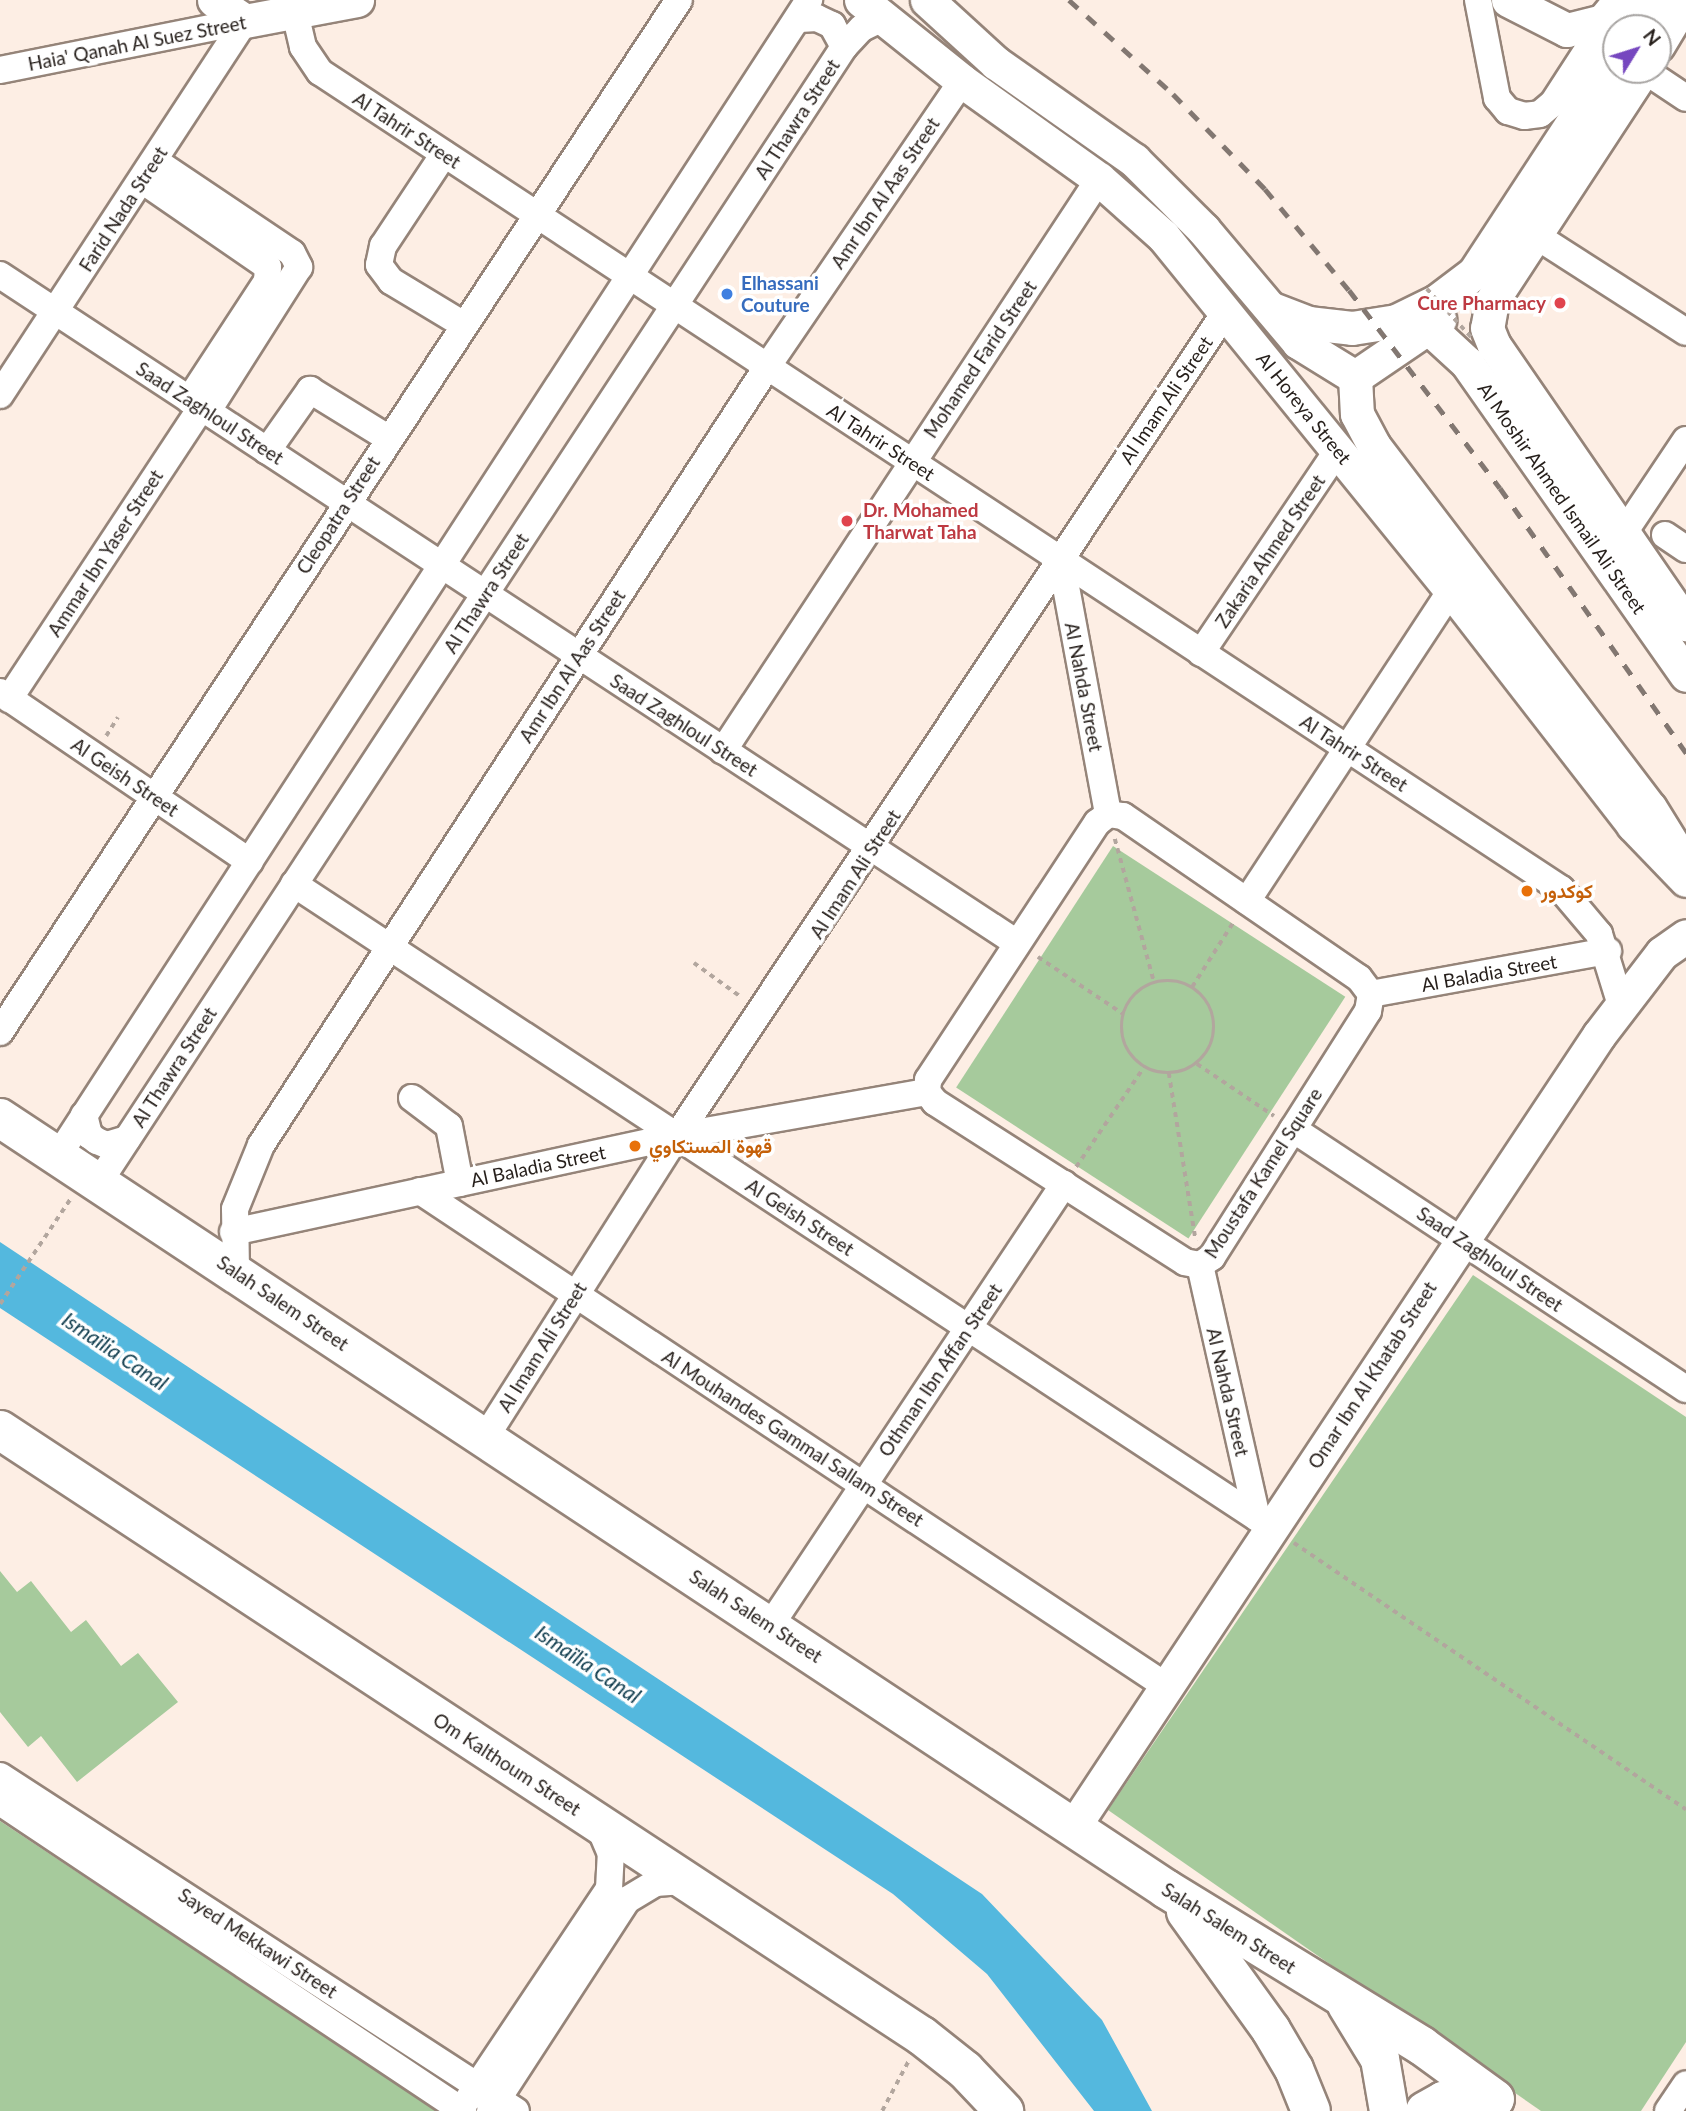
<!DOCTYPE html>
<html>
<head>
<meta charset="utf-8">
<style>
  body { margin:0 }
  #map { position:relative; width:1686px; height:2111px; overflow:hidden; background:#fdeee4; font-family:Lato,Vazirmatn,sans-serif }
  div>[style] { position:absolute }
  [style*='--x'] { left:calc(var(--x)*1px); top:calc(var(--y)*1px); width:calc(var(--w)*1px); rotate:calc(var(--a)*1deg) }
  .green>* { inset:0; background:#a6ca9c; transform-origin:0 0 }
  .water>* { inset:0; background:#54b8de }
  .path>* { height:3.5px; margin-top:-1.75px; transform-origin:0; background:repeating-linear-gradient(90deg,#b2a69e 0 5px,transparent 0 10px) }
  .path>.ring { margin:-1.75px; padding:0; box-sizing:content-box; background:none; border:3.5px solid #b2a69e; border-radius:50% }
  .roads { filter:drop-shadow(2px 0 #958479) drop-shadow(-2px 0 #958479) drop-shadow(0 2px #958479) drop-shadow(0 -2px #958479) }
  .minor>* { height:26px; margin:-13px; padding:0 13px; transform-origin:13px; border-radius:13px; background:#fff }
  .major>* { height:33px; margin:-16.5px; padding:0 16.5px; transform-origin:16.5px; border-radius:16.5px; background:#fff }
  .highway>* { height:38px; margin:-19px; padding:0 19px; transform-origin:19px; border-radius:19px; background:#fff }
  .rail>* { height:5px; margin-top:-2.5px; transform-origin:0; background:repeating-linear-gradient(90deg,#827771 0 12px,transparent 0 24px) }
  .path-bridge>* { height:3.5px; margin-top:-1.75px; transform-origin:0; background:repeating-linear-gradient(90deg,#b2a69e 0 5px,transparent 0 10px) }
  .dots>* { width:19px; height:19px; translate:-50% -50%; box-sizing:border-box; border:4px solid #fff; border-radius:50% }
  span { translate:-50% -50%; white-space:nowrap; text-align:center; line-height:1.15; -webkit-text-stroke:7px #fff; paint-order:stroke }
  .street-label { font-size:19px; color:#251e1a }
  .shop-label { font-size:19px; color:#366cbe; font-weight:700 }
  .left { translate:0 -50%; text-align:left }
  .health-label { font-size:19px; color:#be3a42; font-weight:700 }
  .right { translate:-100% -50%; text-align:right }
  .food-label { font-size:19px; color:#c56008; font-weight:700 }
  .water-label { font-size:21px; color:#144051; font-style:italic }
  .north { position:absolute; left:1602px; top:14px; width:70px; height:70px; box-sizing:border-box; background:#fff; border:2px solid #a8a5a3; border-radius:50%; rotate:52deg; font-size:19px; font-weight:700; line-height:28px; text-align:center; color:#251e1a }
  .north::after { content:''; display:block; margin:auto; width:24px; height:32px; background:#7647bf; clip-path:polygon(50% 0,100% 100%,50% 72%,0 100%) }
</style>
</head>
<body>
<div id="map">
  <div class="green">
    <div style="left:1113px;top:846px;width:277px;height:288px;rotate:33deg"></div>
    <div style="clip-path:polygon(1473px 1275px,1686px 1417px,1686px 2042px,1641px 2111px,1541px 2111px,1108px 1810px)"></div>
    <div style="clip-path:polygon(0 1571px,17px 1592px,31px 1581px,71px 1632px,86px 1620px,121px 1666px,138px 1653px,178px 1702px,77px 1782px,41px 1736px,28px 1747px,0 1712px)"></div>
    <div style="clip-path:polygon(0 1821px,438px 2111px,0 2111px)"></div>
  </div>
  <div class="water">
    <div style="clip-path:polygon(0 1242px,982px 1894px,1102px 2020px,1152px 2111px,1094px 2111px,987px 1974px,893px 1894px,0 1308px)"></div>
  </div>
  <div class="path">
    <div style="--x:106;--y:736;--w:22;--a:-58"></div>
    <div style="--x:1115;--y:839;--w:148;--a:74.7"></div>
    <div style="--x:1038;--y:957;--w:102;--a:33.8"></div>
    <div style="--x:694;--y:963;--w:58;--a:35.9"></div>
    <div class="ring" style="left:1122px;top:981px;width:88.5px;height:88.5px"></div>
    <div style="--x:1192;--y:987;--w:78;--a:-57.5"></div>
    <div style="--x:1197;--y:1064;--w:93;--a:34"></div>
    <div style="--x:1169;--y:1073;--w:170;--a:80.9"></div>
    <div style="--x:1076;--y:1167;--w:121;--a:-55.8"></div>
    <div style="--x:0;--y:1304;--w:128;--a:-56.2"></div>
    <div style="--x:1294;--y:1543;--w:474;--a:34.2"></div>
    <div style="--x:882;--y:2111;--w:58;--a:-62.1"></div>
  </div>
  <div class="roads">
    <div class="minor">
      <div style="--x:292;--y:0;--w:48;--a:76.8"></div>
      <div style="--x:303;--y:47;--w:30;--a:56"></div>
      <div style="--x:320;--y:72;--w:1486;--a:33.36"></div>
      <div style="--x:1561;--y:889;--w:59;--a:49.8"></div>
      <div style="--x:1599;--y:934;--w:74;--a:72.8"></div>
      <div style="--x:1478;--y:0;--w:100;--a:79"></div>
      <div style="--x:1497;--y:98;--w:17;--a:50"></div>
      <div style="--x:1508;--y:111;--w:17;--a:17"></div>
      <div style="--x:1524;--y:116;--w:16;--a:-7"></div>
      <div style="--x:1540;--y:114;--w:17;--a:-40"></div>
      <div style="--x:1553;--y:103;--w:108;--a:-57"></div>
      <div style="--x:800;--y:19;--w:17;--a:-3"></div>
      <div style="--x:817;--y:18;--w:17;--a:25"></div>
      <div style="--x:832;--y:25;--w:25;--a:61"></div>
      <div style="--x:0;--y:70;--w:250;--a:-11.3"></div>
      <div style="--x:1644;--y:70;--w:50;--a:33.7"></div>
      <div style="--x:444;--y:154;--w:110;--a:123.5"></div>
      <div style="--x:383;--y:246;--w:19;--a:102"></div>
      <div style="--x:379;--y:265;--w:20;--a:53"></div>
      <div style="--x:391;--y:281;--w:85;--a:31.1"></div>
      <div style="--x:155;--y:161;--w:165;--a:33.9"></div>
      <div style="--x:292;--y:253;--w:16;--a:63"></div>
      <div style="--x:299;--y:267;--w:172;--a:122.4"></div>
      <div style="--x:142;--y:180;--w:153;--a:34.6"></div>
      <div style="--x:268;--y:267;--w:14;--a:94"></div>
      <div style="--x:267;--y:281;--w:142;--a:123.2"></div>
      <div style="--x:1535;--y:235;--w:179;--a:32.7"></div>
      <div style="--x:0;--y:275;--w:1217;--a:33.3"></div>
      <div style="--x:0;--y:395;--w:447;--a:-56.8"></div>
      <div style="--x:267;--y:451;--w:75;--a:-54.8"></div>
      <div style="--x:310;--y:390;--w:92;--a:31.6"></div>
      <div style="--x:1623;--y:534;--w:113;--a:-56.2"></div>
      <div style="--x:1665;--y:535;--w:25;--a:34"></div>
      <div style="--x:1061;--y:560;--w:258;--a:79.5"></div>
      <div style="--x:1201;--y:653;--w:245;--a:-56"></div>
      <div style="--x:0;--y:692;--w:302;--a:34.2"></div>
      <div style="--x:9;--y:699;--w:349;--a:-56.6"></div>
      <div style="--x:723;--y:751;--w:685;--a:-56.68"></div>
      <div style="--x:1108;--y:814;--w:15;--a:8"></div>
      <div style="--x:1123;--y:816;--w:286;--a:34.5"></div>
      <div style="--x:1359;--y:978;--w:20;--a:53"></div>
      <div style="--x:1371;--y:994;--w:17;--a:100"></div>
      <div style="--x:1368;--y:1011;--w:291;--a:122.4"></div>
      <div style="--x:1212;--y:1257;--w:14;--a:146"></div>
      <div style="--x:1200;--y:1265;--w:15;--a:-169"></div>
      <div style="--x:1185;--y:1262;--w:297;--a:-147.4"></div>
      <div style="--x:935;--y:1102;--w:13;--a:-129"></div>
      <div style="--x:927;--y:1092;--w:12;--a:-85"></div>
      <div style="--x:928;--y:1080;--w:308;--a:-56.7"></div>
      <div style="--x:1097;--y:823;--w:14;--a:-39"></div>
      <div style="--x:294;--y:884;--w:1170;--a:33.35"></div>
      <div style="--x:1247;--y:901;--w:372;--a:-56.7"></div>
      <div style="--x:1371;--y:994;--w:241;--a:-10.3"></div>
      <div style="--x:0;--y:1032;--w:1235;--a:-56.66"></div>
      <div style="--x:412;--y:1098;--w:46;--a:37.1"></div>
      <div style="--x:449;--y:1126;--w:58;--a:79.1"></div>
      <div style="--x:84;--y:1115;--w:21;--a:76"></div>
      <div style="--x:89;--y:1135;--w:10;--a:37"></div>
      <div style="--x:97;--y:1141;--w:11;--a:22"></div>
      <div style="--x:107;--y:1145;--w:21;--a:-17"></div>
      <div style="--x:1293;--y:1129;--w:471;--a:33.5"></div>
      <div style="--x:58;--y:1156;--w:1379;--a:-56.99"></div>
      <div style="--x:99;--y:1182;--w:1358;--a:-56.72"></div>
      <div style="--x:844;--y:47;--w:26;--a:-47"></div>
      <div style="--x:862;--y:28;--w:25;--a:-26"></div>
      <div style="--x:420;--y:1191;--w:895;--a:33.57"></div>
      <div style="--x:233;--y:1232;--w:454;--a:-12.2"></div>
      <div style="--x:677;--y:1136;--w:254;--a:-10"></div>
      <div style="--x:1200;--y:1265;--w:259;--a:77.3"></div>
      <div style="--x:236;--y:1271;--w:62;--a:-90.9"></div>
      <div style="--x:235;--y:1209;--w:69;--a:-67.9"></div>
      <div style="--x:261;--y:1145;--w:928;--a:-56.96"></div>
      <div style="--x:767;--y:367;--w:346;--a:-55.7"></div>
      <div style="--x:485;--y:1438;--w:358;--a:-57.6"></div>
      <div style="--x:677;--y:1136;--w:991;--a:-56.36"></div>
      <div style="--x:770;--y:1626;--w:531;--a:-56.37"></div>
      <div style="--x:0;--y:1776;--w:615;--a:32.99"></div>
      <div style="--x:0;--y:1802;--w:557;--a:33.72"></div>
      <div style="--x:469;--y:2098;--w:252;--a:-56.2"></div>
      <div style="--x:609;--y:1889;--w:35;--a:-87"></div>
      <div style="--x:611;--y:1854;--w:33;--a:-113"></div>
      <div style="--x:490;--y:2111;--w:252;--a:-57"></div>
      <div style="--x:627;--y:1900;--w:33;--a:-31"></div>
      <div style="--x:655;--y:1883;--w:29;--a:-4"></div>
      <div style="--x:1668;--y:2111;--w:32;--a:-56"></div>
    </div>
    <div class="major">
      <div style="--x:214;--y:0;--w:37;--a:34"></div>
      <div style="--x:245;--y:21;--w:114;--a:-10.6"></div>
      <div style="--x:861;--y:0;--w:129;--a:38.7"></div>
      <div style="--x:962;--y:81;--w:168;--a:35.6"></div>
      <div style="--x:1099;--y:179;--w:86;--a:41.7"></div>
      <div style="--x:1163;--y:236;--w:456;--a:50.9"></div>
      <div style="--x:1451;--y:590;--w:297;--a:52.2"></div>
      <div style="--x:1633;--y:825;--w:76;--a:46.1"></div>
      <div style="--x:927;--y:0;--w:93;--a:42.4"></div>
      <div style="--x:996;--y:63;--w:169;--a:35.1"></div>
      <div style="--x:1134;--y:160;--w:98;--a:45"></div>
      <div style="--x:1203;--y:229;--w:148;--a:49.9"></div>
      <div style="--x:1298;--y:342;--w:67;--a:31.6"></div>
      <div style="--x:1508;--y:0;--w:66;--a:27"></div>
      <div style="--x:1567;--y:30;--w:37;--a:-14"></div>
      <div style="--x:1603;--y:21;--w:27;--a:-51"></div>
      <div style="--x:1635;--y:28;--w:33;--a:-57"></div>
      <div style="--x:1658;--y:45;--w:52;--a:-59"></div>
      <div style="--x:1643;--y:70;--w:276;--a:123.2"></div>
      <div style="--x:1492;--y:301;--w:27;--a:100"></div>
      <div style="--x:1487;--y:328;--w:18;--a:68"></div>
      <div style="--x:1494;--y:345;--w:339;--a:55.5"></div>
      <div style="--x:1272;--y:309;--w:39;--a:21"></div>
      <div style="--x:1308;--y:323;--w:44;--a:6.5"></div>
      <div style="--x:1352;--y:328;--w:45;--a:-9"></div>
      <div style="--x:1396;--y:321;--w:46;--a:-26"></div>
      <div style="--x:1437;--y:301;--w:46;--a:-37.1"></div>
      <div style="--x:1474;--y:273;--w:259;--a:-56.8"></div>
      <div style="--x:1429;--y:328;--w:52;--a:42.6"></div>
      <div style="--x:1467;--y:363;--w:381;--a:54.9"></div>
      <div style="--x:1355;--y:377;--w:37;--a:87"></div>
      <div style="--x:1357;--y:414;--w:36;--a:62"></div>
      <div style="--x:1374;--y:446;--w:455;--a:52.7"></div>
      <div style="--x:1650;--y:808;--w:49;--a:58.2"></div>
      <div style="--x:1355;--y:377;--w:102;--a:-34.2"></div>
      <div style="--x:1074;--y:1826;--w:949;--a:-56.43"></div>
      <div style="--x:1599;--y:1035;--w:103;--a:-52.5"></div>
      <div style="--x:1662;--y:953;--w:29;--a:-35"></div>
    </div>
    <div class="highway">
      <div style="--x:0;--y:1118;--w:1398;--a:33.47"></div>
      <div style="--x:1166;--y:1889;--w:300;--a:31.5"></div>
      <div style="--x:1422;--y:2046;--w:90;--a:36"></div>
      <div style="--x:0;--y:1430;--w:1103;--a:33.32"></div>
      <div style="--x:922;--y:2036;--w:55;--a:38.3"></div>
      <div style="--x:965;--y:2070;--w:57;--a:46.4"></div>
      <div style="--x:1186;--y:1912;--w:145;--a:54.2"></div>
      <div style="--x:1271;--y:2030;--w:45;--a:59.5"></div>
      <div style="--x:1294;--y:2069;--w:45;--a:68"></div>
      <div style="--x:1347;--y:2005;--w:63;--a:58.6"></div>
      <div style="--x:1380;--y:2059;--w:53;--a:80.2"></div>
      <div style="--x:1425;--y:2111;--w:21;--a:-29"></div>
      <div style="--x:1443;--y:2101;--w:26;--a:-11"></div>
      <div style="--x:1469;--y:2096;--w:26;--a:7"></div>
    </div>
  </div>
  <div class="rail">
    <div style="--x:1069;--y:0;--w:140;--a:42.1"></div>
    <div style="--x:1173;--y:94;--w:132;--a:45.9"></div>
    <div style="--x:1265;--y:189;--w:131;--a:50.3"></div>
    <div style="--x:1349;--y:290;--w:249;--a:52.7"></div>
    <div style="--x:1500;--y:488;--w:324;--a:54.9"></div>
  </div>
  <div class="path-bridge">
    <div style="--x:1427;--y:289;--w:67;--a:47.4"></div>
  </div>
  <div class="dots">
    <div style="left:727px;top:294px;background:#3f7fe0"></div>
    <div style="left:1560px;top:303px;background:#e0444e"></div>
    <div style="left:847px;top:521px;background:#e0444e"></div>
    <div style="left:1527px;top:891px;background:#e8710a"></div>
    <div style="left:635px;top:1146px;background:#e8710a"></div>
  </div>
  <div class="street-label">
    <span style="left:137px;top:43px;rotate:-11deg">Haia' Qanah Al Suez Street</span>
    <span style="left:797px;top:119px;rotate:-57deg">Al Thawra Street</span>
    <span style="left:407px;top:130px;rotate:33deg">Al Tahrir Street</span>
    <span style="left:885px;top:193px;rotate:-56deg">Amr Ibn Al Aas Street</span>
    <span style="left:123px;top:209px;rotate:-57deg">Farid Nada Street</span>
    <span style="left:980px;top:359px;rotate:-56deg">Mohamed Farid Street</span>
    <span style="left:1166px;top:400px;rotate:-56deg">Al Imam Ali Street</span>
    <span style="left:1304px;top:408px;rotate:51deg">Al Horeya Street</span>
    <span style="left:210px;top:413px;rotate:33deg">Saad Zaghloul Street</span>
    <span style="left:881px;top:442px;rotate:33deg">Al Tahrir Street</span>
    <span style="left:1562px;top:498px;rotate:55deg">Al Moshir Ahmed Ismail Ali Street</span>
    <span style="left:338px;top:515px;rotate:-57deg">Cleopatra Street</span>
    <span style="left:1270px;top:551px;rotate:-56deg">Zakaria Ahmed Street</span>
    <span style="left:105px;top:553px;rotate:-57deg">Ammar Ibn Yaser Street</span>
    <span style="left:486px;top:593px;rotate:-57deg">Al Thawra Street</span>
    <span style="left:572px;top:666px;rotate:-57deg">Amr Ibn Al Aas Street</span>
    <span style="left:1084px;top:687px;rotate:79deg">Al Nahda Street</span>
    <span style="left:684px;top:725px;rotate:33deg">Saad Zaghloul Street</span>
    <span style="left:1354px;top:753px;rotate:33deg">Al Tahrir Street</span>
    <span style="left:125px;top:777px;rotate:34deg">Al Geish Street</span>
    <span style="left:855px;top:874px;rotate:-57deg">Al Imam Ali Street</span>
    <span style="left:1489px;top:973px;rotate:-10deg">Al Baladia Street</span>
    <span style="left:174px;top:1067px;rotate:-57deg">Al Thawra Street</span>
    <span style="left:538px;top:1166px;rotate:-12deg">Al Baladia Street</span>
    <span style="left:1263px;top:1173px;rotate:-57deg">Moustafa Kamel Square</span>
    <span style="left:800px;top:1217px;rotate:33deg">Al Geish Street</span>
    <span style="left:1490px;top:1259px;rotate:34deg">Saad Zaghloul Street</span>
    <span style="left:283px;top:1303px;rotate:34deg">Salah Salem Street</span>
    <span style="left:542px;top:1347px;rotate:-58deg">Al Imam Ali Street</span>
    <span style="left:940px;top:1370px;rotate:-56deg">Othman Ibn Affan Street</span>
    <span style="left:1372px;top:1375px;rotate:-57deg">Omar Ibn Al Khatab Street</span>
    <span style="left:1228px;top:1392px;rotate:77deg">Al Nahda Street</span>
    <span style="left:793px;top:1438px;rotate:33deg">Al Mouhandes Gammal Sallam Street</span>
    <span style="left:756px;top:1616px;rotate:33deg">Salah Salem Street</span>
    <span style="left:507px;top:1764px;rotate:33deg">Om Kalthoum Street</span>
    <span style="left:1229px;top:1928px;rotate:32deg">Salah Salem Street</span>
    <span style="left:258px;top:1943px;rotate:33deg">Sayed Mekkawi Street</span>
  </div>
  <div class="shop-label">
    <span class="left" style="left:741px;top:294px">Elhassani<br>Couture</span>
  </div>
  <div class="health-label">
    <span class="right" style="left:1546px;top:303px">Cure Pharmacy</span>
    <span class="left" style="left:863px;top:521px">Dr. Mohamed<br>Tharwat Taha</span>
  </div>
  <div class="food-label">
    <span class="left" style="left:1541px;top:891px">كوكدور</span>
    <span class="left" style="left:649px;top:1146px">قهوة المستكاوي</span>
  </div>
  <div class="water-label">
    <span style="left:115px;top:1351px;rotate:34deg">Ismaïlia Canal</span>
    <span style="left:588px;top:1664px;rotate:34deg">Ismaïlia Canal</span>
  </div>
  <div class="north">N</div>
</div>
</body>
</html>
